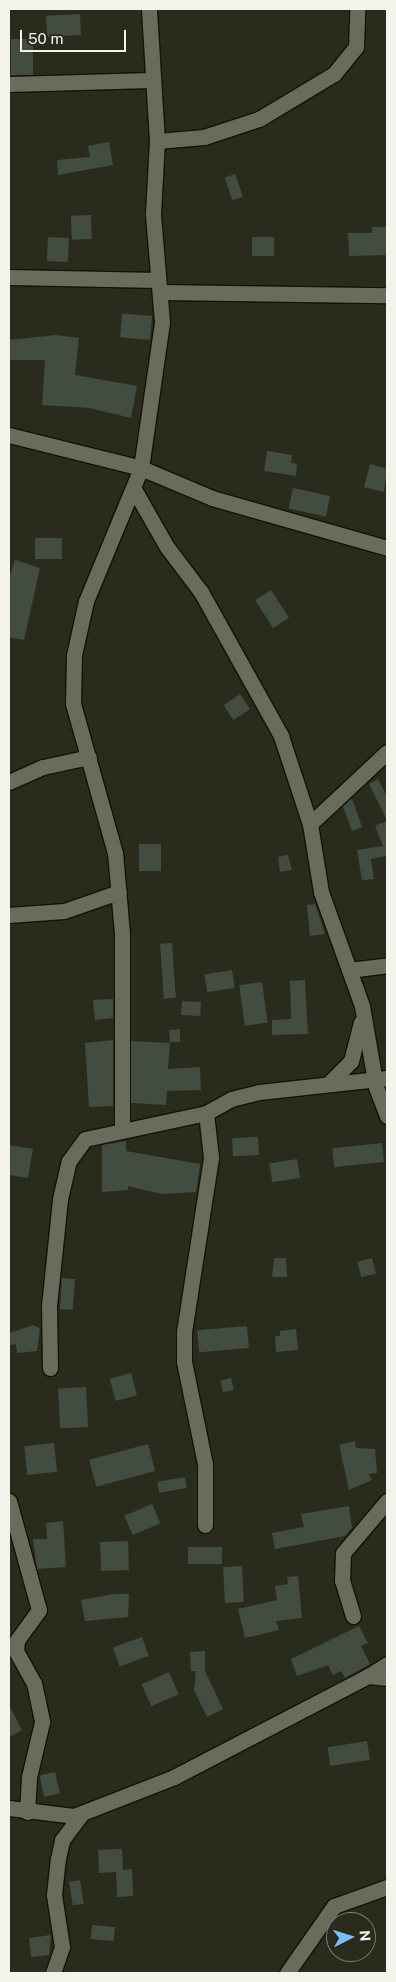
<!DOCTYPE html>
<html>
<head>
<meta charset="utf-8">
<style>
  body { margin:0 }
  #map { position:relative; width:396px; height:1982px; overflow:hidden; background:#292b1d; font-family:"Public Sans",sans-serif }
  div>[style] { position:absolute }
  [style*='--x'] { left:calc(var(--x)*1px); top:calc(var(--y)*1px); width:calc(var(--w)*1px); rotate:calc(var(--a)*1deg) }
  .building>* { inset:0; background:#424c40; transform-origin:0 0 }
  .roads { filter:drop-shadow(1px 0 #121307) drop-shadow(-1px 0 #121307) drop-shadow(0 1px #121307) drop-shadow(0 -1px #121307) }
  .street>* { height:15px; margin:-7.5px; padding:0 7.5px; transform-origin:7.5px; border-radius:7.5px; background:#696b5c }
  span { translate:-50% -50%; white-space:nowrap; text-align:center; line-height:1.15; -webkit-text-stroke:5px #292b1d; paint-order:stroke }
  .frame { position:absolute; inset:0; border:10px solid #f2f4eb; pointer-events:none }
  .north { position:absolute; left:326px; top:1912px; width:50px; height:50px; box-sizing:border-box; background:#292b1d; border:1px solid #797b6f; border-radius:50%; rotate:85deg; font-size:14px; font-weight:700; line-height:20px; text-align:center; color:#f2f4eb }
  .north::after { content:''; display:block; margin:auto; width:18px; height:22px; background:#7bbef9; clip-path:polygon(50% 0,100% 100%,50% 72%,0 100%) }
  .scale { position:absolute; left:20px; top:30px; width:106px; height:22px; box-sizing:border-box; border:2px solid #f2f4eb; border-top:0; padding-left:6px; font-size:15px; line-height:18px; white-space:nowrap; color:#f2f4eb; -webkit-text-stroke:4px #292b1d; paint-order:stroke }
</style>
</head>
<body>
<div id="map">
  <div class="building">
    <div style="left:80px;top:14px;width:21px;height:34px;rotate:87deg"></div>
    <div style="left:11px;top:39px;width:22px;height:36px"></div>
    <div style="clip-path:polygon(109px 142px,113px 165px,58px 175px,57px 160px,90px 157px,88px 146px)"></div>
    <div style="left:235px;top:174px;width:24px;height:11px;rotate:71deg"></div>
    <div style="left:91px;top:215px;width:24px;height:20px;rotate:88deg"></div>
    <div style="clip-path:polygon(372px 227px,387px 227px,387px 255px,349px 256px,348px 233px,372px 233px)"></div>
    <div style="left:48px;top:237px;width:21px;height:24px;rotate:3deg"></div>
    <div style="left:274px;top:237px;width:19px;height:22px;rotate:90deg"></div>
    <div style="left:152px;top:316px;width:24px;height:30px;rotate:95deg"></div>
    <div style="clip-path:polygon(56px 335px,79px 338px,75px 375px,137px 386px,131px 418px,90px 408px,42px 405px,45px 360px,9px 360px,9px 340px)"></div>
    <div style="clip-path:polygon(267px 451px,292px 455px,291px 463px,297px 464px,296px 476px,264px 471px)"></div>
    <div style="clip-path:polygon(370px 464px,387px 469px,384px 492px,364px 487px)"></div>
    <div style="left:293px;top:488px;width:38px;height:21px;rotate:12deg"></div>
    <div style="left:35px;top:538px;width:27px;height:21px"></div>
    <div style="clip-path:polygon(15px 560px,40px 568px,24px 640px,9px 637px,9px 579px)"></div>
    <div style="left:271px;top:590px;width:33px;height:19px;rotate:57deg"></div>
    <div style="left:240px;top:694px;width:18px;height:20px;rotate:56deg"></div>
    <div style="clip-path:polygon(378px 779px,387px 796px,387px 820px,369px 784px)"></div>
    <div style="left:352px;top:799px;width:30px;height:11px;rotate:70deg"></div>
    <div style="clip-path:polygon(387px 821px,387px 856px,371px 859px,374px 879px,362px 880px,357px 850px,383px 846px,375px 826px)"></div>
    <div style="left:139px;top:844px;width:22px;height:27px"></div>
    <div style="clip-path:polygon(288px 855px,292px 870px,280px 872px,278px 857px)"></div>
    <div style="clip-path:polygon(315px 904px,325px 934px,310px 936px,307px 905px)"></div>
    <div style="left:172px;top:943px;width:55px;height:12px;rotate:86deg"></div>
    <div style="left:232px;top:970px;width:18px;height:28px;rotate:81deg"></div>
    <div style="clip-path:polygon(305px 980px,308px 1034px,272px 1035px,272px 1020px,291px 1019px,290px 981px)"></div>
    <div style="left:262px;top:982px;width:41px;height:23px;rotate:82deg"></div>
    <div style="clip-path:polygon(113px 999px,113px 1018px,95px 1020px,93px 1000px)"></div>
    <div style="left:182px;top:1001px;width:19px;height:14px;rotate:3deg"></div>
    <div style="clip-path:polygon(180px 1029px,180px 1042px,170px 1042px,169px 1030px)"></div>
    <div style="clip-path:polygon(113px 1040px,113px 1106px,89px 1107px,85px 1043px)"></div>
    <div style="clip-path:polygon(131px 1041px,170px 1043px,168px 1069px,200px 1067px,201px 1090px,167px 1091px,166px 1105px,131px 1103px)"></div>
    <div style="left:258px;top:1137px;width:18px;height:26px;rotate:87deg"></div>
    <div style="clip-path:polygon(126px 1141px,126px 1151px,200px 1164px,196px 1192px,162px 1194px,128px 1186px,128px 1190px,102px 1192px,102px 1145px)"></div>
    <div style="left:382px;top:1143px;width:19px;height:50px;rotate:84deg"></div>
    <div style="clip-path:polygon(9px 1145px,33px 1149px,28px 1178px,9px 1175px)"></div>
    <div style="left:297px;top:1159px;width:19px;height:28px;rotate:81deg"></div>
    <div style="clip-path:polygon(274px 1258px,286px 1258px,287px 1277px,272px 1277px)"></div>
    <div style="left:372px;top:1258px;width:16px;height:15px;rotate:76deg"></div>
    <div style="left:62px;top:1278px;width:13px;height:31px;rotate:4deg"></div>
    <div style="clip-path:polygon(34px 1325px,40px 1329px,37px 1351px,17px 1353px,16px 1344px,9px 1345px,9px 1333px)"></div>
    <div style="left:247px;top:1326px;width:22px;height:50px;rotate:85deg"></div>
    <div style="clip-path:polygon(296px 1329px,298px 1350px,276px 1352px,275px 1336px,280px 1336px,280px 1331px)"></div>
    <div style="left:131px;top:1373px;width:23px;height:22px;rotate:75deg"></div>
    <div style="left:231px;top:1378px;width:12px;height:11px;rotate:76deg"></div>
    <div style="left:86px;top:1387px;width:40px;height:28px;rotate:87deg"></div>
    <div style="clip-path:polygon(355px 1441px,356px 1448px,375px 1449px,377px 1473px,369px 1474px,372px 1480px,349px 1490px,339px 1445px)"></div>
    <div style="left:54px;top:1443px;width:29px;height:30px;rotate:84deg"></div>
    <div style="left:148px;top:1444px;width:28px;height:61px;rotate:75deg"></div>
    <div style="left:185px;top:1477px;width:11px;height:28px;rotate:80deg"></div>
    <div style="left:152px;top:1504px;width:21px;height:30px;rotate:67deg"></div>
    <div style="clip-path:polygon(349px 1506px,352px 1528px,345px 1536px,275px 1549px,272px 1533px,304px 1527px,301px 1514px)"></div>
    <div style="clip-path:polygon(63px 1521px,66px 1567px,37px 1569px,33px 1539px,47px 1539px,46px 1523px)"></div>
    <div style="left:128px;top:1541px;width:29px;height:28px;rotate:88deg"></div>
    <div style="left:222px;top:1547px;width:17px;height:34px;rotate:90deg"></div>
    <div style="left:242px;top:1566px;width:36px;height:19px;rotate:87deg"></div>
    <div style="clip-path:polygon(298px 1576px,302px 1618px,276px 1621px,279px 1630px,245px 1638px,238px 1609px,277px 1600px,275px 1586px,288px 1584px,287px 1577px)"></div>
    <div style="clip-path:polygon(114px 1594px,129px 1594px,128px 1617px,85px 1621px,81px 1600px)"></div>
    <div style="clip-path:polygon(359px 1626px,368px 1643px,361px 1646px,370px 1664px,345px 1678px,341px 1671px,333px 1675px,328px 1665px,297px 1676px,291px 1659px)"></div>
    <div style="left:142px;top:1637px;width:20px;height:31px;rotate:70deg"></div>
    <div style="clip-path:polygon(205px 1651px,205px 1671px,223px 1709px,207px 1717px,194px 1690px,196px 1671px,191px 1671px,190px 1652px)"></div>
    <div style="left:169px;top:1672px;width:24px;height:30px;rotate:66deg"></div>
    <div style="clip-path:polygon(9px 1705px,22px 1730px,9px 1737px)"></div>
    <div style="left:367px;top:1741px;width:19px;height:40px;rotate:81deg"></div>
    <div style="left:55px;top:1772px;width:22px;height:16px;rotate:77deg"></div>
    <div style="clip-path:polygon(122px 1849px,123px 1870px,132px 1869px,133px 1896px,117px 1897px,116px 1872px,99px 1873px,98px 1850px)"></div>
    <div style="left:80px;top:1880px;width:24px;height:11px;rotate:81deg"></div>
    <div style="left:92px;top:1925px;width:23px;height:14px;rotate:5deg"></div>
    <div style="clip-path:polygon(51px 1935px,49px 1955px,31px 1957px,29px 1938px)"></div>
  </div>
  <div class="roads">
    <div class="street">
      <div style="--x:9;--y:84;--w:143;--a:-1.6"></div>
      <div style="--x:157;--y:141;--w:47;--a:-4.9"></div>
      <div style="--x:204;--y:137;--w:58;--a:-18.1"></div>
      <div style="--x:259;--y:119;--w:87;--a:-31"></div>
      <div style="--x:334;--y:74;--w:35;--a:-51"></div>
      <div style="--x:356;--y:47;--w:38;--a:-88"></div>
      <div style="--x:9;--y:277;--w:149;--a:1.2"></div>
      <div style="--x:161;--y:292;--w:226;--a:0.8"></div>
      <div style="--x:9;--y:435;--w:136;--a:14"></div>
      <div style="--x:141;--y:468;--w:77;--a:22.9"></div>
      <div style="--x:212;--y:498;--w:182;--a:15.9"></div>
      <div style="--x:135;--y:491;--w:64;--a:60.3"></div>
      <div style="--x:167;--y:547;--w:56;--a:52.9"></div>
      <div style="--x:201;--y:592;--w:165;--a:60.9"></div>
      <div style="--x:281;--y:736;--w:93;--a:71.8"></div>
      <div style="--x:310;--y:824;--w:69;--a:80.8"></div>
      <div style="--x:321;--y:892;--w:121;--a:70.2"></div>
      <div style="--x:362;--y:1006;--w:82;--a:80.2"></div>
      <div style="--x:376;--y:1087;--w:31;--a:69"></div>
      <div style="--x:9;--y:782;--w:37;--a:-24"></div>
      <div style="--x:43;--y:767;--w:47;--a:-12.3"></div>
      <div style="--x:310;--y:824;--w:105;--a:-43.1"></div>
      <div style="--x:9;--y:915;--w:55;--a:-4.2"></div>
      <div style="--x:64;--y:911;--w:58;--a:-19.1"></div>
      <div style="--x:349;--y:970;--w:38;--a:-7"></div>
      <div style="--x:331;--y:1081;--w:28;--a:-45"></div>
      <div style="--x:351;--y:1061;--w:40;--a:-75.6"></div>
      <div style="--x:122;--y:1128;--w:194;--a:-90"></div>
      <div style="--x:122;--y:934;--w:81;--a:-94.9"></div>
      <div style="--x:115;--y:853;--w:155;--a:-105.7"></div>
      <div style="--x:73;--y:704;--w:49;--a:-88.8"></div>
      <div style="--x:74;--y:655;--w:55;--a:-77.5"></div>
      <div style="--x:86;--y:601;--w:144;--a:-67.5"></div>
      <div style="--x:141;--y:468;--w:148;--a:-81.8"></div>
      <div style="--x:162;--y:322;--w:108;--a:-94.8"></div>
      <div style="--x:153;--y:214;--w:73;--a:-86.9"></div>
      <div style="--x:157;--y:141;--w:132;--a:-93.5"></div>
      <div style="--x:50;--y:1368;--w:62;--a:-90.9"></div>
      <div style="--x:49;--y:1306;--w:108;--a:-84.1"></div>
      <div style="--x:60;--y:1199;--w:39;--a:-77"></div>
      <div style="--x:69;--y:1161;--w:27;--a:-54"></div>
      <div style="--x:85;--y:1139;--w:124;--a:-12.1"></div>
      <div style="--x:206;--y:1113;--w:29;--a:-29"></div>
      <div style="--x:231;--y:1099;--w:29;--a:-14"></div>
      <div style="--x:259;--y:1092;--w:129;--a:-6.2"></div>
      <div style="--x:9;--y:1501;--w:113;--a:74.6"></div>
      <div style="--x:39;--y:1610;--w:37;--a:126"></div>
      <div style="--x:17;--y:1640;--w:11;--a:95"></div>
      <div style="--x:16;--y:1651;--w:37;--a:61"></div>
      <div style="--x:34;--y:1683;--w:40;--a:78"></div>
      <div style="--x:42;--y:1722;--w:57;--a:103.3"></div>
      <div style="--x:29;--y:1777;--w:35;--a:93"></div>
      <div style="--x:205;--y:1525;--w:61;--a:-90"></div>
      <div style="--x:205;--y:1464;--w:104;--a:-101.6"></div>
      <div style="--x:184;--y:1362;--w:30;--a:-90"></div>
      <div style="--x:184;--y:1332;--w:177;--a:-81.2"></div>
      <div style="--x:211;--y:1157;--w:44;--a:-96.5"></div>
      <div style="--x:353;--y:1616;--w:37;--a:-107"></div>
      <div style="--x:342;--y:1581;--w:28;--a:-88"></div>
      <div style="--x:343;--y:1553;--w:68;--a:-49.8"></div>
      <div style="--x:368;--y:1676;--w:22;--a:-32"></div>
      <div style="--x:9;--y:1808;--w:65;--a:7"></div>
      <div style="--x:74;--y:1816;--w:107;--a:-21.3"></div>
      <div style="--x:174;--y:1777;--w:219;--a:-27.5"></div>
      <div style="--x:368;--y:1676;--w:19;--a:6"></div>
      <div style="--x:53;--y:1973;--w:28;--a:-71"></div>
      <div style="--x:62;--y:1947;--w:53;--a:-98.7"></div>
      <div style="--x:54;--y:1895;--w:36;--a:-84"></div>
      <div style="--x:58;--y:1859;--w:19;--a:-78"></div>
      <div style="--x:62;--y:1840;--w:34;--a:-53"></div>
      <div style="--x:287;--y:1973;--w:82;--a:-55"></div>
      <div style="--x:334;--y:1906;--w:56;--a:-19.7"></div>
    </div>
  </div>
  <div class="frame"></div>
  <div class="north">N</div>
  <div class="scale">50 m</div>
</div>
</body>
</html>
